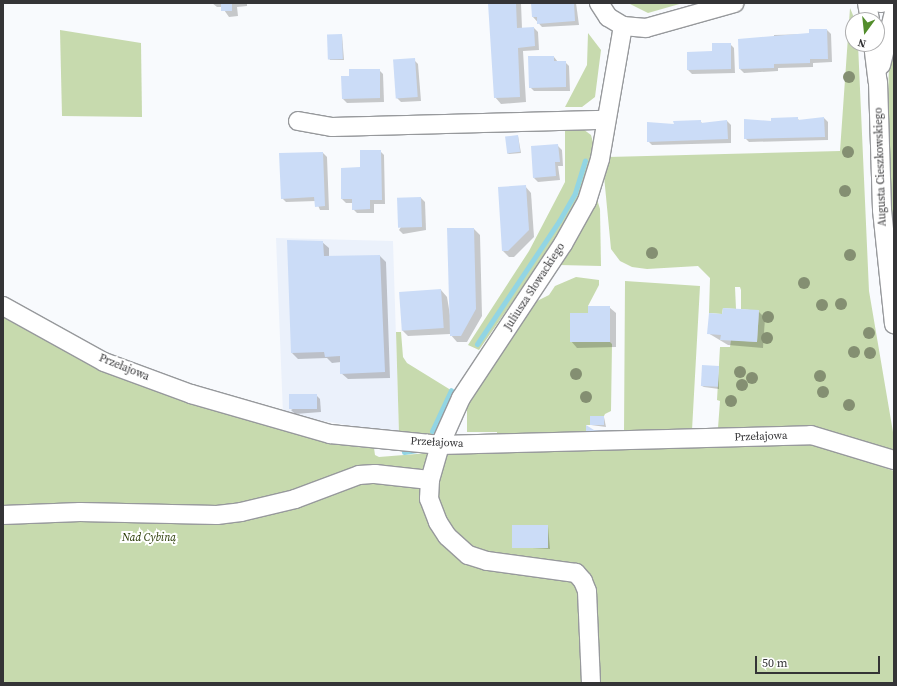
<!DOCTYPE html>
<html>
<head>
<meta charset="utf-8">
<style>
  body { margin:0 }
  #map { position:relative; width:897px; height:686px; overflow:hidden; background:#f8fafd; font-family:"Source Serif 4",serif }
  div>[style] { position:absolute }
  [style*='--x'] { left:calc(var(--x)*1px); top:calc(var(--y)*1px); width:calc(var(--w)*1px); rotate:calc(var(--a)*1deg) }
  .built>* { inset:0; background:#ebf1fb }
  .green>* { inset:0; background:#c7daae }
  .shadow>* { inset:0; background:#0003 }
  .stream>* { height:5px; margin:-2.5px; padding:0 2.5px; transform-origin:2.5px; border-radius:2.5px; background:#92d5e4 }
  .building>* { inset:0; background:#cbdcf7; transform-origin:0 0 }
  .roads { filter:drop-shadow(1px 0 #97999c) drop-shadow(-1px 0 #97999c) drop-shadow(0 1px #97999c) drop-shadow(0 -1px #97999c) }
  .minor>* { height:18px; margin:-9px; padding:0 9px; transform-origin:9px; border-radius:9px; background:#fff }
  .trees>* { width:12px; height:12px; margin:-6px; border-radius:50%; background:#848f72 }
  span { translate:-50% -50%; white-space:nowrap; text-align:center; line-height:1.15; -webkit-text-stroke:4px #fff; paint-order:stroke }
  .street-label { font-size:11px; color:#343436 }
  .park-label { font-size:11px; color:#263700; font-style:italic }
  .frame { position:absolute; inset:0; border:4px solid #343436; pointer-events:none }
  .north { position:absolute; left:845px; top:12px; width:40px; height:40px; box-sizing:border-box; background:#fff; border:1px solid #aeaeaf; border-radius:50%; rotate:195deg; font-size:11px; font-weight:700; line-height:16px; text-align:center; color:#343436 }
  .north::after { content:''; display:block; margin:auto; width:14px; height:18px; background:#528d2b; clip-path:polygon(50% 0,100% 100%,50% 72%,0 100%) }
  .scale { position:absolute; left:755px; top:656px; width:125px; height:18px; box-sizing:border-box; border:2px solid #343436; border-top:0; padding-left:5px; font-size:12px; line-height:14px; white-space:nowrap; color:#343436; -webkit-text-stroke:3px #fff; paint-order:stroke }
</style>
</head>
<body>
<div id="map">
  <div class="built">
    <div style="clip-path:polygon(276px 238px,393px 241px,399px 434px,283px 414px)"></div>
  </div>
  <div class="green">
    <div style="clip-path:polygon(628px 3px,683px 3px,648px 13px)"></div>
    <div style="clip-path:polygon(850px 8px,855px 20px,853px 20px,853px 44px,858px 44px,869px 291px,894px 438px,894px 454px,855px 443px,624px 432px,625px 281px,700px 286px,692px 430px,718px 428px,720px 401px,717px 400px,720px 347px,730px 347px,731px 340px,757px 342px,759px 311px,741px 309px,741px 290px,740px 287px,735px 287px,736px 309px,723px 308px,722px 314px,709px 313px,710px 278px,698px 266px,647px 269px,632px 267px,620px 261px,611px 249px,604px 176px,608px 157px,840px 151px)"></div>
    <div style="clip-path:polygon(60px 30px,141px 43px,142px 117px,62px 116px)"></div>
    <div style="clip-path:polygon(894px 31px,894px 251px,887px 123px,889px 67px)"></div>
    <div style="clip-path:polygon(588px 33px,601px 50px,595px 97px,582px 107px,565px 107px,587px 65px)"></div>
    <div style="clip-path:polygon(565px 129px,583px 129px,591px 135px,594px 146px,585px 189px,560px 234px,479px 350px,468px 345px,529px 251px,565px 182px)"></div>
    <div style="clip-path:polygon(596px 196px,600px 209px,601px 266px,559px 265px)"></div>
    <div style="clip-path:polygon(576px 277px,599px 280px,599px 285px,588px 306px,588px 313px,570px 314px,570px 342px,610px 342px,612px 344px,611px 411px,605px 414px,604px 416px,590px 417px,590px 425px,586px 425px,586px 436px,497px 438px,497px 432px,467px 432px,467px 407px,535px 302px,549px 295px,555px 286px)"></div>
    <div style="clip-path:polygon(3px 311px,221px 409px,357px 447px,374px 448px,375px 455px,379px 457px,429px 453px,811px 443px,894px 471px,894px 683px,3px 683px)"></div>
    <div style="clip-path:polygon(396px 332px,401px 332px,403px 357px,407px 363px,454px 392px,438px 430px,432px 434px,399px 434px)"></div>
  </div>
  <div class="shadow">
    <div style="clip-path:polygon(212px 3px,247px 3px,247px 6px,237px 7px,238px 16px,229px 17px,222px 7px,217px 7px)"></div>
    <div style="clip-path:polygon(489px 3px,521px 3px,522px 29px,534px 28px,538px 32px,539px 50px,523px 51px,526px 102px,501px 104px,495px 97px)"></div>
    <div style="clip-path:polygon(532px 3px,576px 3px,579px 25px,542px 27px,533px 17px)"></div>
    <div style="clip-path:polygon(827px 30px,831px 34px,832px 62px,813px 63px,813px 67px,778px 68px,778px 71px,744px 73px,740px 69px,774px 39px,774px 35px,810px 34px)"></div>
    <div style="clip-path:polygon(342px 35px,344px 60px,330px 60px,329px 58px)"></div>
    <div style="clip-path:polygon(730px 44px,734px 48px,735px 73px,692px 74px,688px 70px,688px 53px,713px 52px)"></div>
    <div style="clip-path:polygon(554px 57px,558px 62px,565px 62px,569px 66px,570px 91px,534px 91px,530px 87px)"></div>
    <div style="clip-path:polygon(414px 60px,418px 64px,421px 101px,401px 102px,397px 98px)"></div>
    <div style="clip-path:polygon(379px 70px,383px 74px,384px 102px,347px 103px,343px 99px,350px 77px)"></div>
    <div style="clip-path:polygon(797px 118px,800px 121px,824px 118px,828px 122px,828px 140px,749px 142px,745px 138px,772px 122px)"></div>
    <div style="clip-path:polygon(700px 121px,703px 124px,727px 121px,731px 125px,731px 143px,652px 145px,648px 141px,675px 125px)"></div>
    <div style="clip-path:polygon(518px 136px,521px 153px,509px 154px,507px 153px)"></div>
    <div style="clip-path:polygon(557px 145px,562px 150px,563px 166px,558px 166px,560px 180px,538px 182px,534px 178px)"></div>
    <div style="clip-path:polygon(380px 151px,384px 155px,385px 204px,374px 204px,374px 213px,357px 213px,353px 209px,353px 203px,346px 203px,342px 199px)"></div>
    <div style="clip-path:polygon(323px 153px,327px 157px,329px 210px,320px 210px,316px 201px,286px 202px,282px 198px,280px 154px)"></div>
    <div style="clip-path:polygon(525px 186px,531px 193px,534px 237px,514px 257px,509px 257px,503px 251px)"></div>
    <div style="clip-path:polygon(421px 198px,425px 202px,426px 230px,403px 234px,399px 230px)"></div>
    <div style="clip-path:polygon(474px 229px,480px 235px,482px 316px,467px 342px,457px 342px,450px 334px,408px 336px,402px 330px,441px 290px,447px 297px,450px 315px)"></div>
    <div style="clip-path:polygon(322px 242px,329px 248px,329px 257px,380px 256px,386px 262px,390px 378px,348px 379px,341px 373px,341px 362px,332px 363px,327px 358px,298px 359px,292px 353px)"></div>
    <div style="clip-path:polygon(609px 307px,616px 313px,616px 347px,577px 348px,571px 341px,589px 314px)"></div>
    <div style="clip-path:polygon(758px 311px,765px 318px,763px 348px,728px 345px,708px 333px,723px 315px)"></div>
    <div style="clip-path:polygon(718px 367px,719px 389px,704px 387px,702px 386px)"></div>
    <div style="clip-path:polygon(316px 395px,320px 399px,321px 412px,295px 414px,291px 410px)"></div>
    <div style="clip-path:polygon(604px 417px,606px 427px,591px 425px,591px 418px)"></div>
    <div style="clip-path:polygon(548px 526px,550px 549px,514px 547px)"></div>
  </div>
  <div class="stream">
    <div style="--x:477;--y:344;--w:148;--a:-56.3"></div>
    <div style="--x:559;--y:221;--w:32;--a:-60"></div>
    <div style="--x:575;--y:193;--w:34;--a:-73"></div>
    <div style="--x:432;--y:431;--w:45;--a:-65.1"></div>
    <div style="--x:404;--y:452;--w:13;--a:-9"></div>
  </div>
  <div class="building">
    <div style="left:221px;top:3px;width:11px;height:8px"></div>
    <div style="clip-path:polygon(488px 3px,516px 3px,517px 28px,534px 27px,535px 46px,518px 48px,520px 97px,494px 98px)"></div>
    <div style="clip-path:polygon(531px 3px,574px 3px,575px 21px,537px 24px,537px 17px,532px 17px)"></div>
    <div style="clip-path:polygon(809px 29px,827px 29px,828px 59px,810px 59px,810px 63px,774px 64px,774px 68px,739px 69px,738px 39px,809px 33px)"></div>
    <div style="left:342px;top:34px;width:25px;height:15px;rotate:88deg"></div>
    <div style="clip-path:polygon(712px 43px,731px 43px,731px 69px,687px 70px,687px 52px,712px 51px)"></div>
    <div style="clip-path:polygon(528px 56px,554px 56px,554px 61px,566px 61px,566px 87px,529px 88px)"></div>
    <div style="left:415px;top:58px;width:39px;height:22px;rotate:86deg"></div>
    <div style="clip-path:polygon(349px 69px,380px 69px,380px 98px,342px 99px,341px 76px,349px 76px)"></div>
    <div style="clip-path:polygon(798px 117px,798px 120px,824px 117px,825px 137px,744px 139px,744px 119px,771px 121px,771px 118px)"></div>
    <div style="clip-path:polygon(701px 120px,701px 123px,727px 120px,728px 139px,647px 142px,647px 122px,674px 124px,673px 121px)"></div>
    <div style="left:518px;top:135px;width:17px;height:13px;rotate:83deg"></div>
    <div style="clip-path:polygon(558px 144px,560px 162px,555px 162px,556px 176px,533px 178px,531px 146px)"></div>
    <div style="clip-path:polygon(360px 150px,381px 150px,382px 200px,370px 200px,370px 209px,352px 210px,352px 199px,341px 199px,341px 168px,360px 167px)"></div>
    <div style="clip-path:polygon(323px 152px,325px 206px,315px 207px,314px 197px,281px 199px,279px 153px)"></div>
    <div style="clip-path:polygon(526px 185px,529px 230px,508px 251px,502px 251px,498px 187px)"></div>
    <div style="left:421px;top:197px;width:30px;height:24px;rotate:88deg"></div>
    <div style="clip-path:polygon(447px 228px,474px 228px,476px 309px,461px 336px,450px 336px)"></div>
    <div style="clip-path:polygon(287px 240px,323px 241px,324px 256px,380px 255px,385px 372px,340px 374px,340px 356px,325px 357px,324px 352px,291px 353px)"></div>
    <div style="left:441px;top:289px;width:39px;height:42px;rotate:86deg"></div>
    <div style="clip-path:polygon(588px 306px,610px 306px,610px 342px,570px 342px,570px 313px,588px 313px)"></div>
    <div style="clip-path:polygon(723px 308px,759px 310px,757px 342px,720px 340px,721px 335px,707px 334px,709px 313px,722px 314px)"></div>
    <div style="left:702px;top:365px;width:17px;height:21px;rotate:3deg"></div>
    <div style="left:317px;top:394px;width:15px;height:28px;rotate:90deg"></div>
    <div style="left:604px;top:416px;width:9px;height:14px;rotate:90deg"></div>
    <div style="clip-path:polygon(586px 425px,594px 430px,624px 430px,624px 436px,586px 436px)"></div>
    <div style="left:512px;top:525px;width:36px;height:23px"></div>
  </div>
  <div class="roads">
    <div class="minor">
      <div style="--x:599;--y:3;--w:17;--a:57"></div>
      <div style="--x:608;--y:17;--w:17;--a:31"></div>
      <div style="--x:867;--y:3;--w:17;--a:80"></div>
      <div style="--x:880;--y:3;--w:2;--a:0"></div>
      <div style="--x:873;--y:44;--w:38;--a:83"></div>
      <div style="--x:878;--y:82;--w:128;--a:88.2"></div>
      <div style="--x:882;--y:210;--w:115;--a:84"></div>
      <div style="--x:881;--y:65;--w:55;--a:-76.2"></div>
      <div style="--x:298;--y:121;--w:35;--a:10"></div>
      <div style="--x:332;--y:127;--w:274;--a:-1.5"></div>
      <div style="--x:3;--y:306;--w:115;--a:29"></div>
      <div style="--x:104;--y:362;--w:93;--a:20.2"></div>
      <div style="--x:191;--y:394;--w:145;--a:16.1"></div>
      <div style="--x:330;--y:434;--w:111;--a:5.7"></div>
      <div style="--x:440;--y:445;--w:371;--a:-1.5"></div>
      <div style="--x:811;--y:435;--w:87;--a:16.8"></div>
      <div style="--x:3;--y:515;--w:77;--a:-2.2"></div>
      <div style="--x:80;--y:512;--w:137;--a:1.3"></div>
      <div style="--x:217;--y:515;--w:24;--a:-7"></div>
      <div style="--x:241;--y:512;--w:56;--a:-13.5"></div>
      <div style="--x:295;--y:499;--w:68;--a:-20.6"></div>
      <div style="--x:359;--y:475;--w:16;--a:-4"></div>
      <div style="--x:375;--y:474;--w:55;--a:6.2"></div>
      <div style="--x:591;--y:683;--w:92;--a:-92.5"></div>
      <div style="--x:587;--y:591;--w:11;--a:-112"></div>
      <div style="--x:583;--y:581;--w:11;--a:-131"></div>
      <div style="--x:576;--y:573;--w:90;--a:-172.3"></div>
      <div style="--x:487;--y:561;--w:20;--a:-162"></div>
      <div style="--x:468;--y:555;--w:28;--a:-138"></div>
      <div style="--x:447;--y:536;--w:17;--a:-123"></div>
      <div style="--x:438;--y:522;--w:25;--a:-111"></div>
      <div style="--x:429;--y:499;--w:19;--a:-87"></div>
      <div style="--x:430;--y:480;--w:36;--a:-74"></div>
      <div style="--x:440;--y:445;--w:51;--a:-65.9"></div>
      <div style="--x:461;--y:398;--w:185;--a:-56.5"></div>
      <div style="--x:563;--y:244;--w:49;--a:-60.8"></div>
      <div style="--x:587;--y:201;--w:44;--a:-72.8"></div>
      <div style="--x:600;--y:159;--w:135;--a:-80.2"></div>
      <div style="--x:623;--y:26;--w:23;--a:5"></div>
      <div style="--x:646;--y:28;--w:92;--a:-15.7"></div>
    </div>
  </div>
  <div class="trees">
    <div style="left:849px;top:77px"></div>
    <div style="left:848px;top:152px"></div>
    <div style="left:845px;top:191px"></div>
    <div style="left:652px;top:253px"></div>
    <div style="left:850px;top:255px"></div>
    <div style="left:804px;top:283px"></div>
    <div style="left:841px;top:304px"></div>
    <div style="left:822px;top:305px"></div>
    <div style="left:768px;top:317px"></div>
    <div style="left:869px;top:333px"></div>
    <div style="left:767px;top:338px"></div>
    <div style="left:854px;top:352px"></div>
    <div style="left:870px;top:353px"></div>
    <div style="left:740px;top:372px"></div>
    <div style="left:576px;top:374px"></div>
    <div style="left:820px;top:376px"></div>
    <div style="left:752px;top:378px"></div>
    <div style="left:742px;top:385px"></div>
    <div style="left:823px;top:392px"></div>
    <div style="left:586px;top:397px"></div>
    <div style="left:731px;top:401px"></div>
    <div style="left:849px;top:405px"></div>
  </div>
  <div class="street-label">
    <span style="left:881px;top:167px;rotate:-92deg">Augusta Cieszkowskiego</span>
    <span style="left:535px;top:287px;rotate:-57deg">Juliusza Słowackiego</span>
    <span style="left:124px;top:368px;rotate:22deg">Przełajowa</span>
    <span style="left:761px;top:437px;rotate:-2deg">Przełajowa</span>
    <span style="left:437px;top:443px;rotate:3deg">Przełajowa</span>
  </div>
  <div class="park-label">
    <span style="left:149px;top:538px">Nad Cybiną</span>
  </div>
  <div class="frame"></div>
  <div class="north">N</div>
  <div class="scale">50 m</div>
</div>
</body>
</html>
